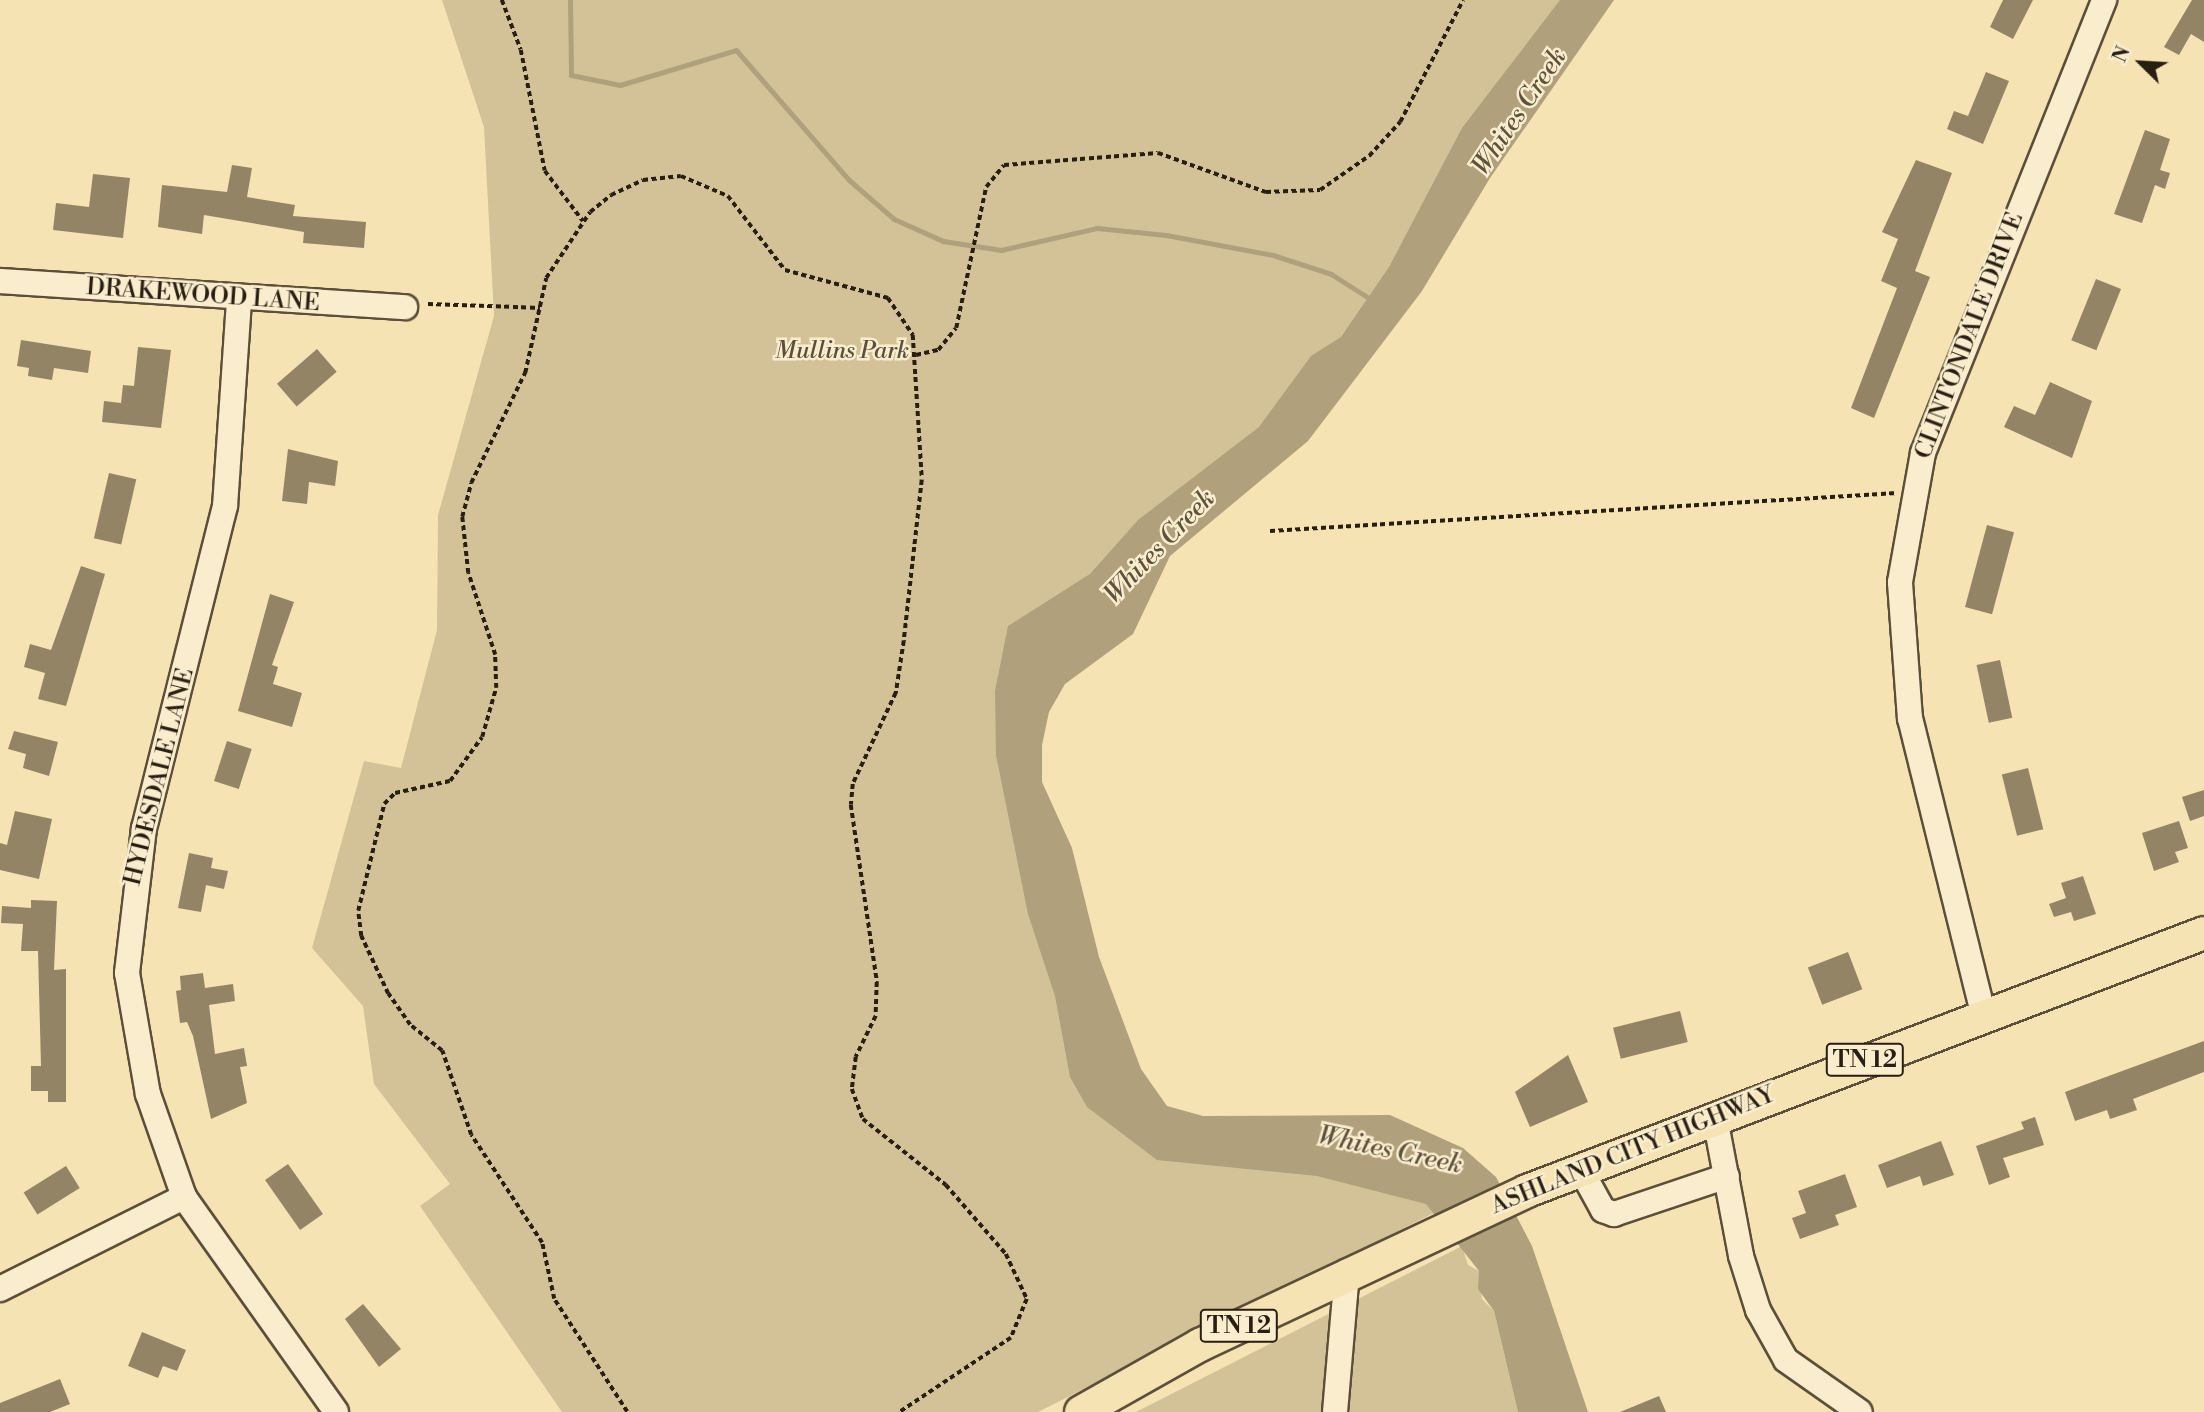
<!DOCTYPE html>
<html>
<head>
<meta charset="utf-8">
<style>
  body { margin:0 }
  #map { position:relative; width:2204px; height:1412px; overflow:hidden; background:#f6e3b3; font-family:"Libre Bodoni",serif }
  div>[style] { position:absolute }
  [style*='--x'] { left:calc(var(--x)*1px); top:calc(var(--y)*1px); width:calc(var(--w)*1px); rotate:calc(var(--a)*1deg) }
  .green>* { inset:0; background:#d3c298 }
  .water>* { inset:0; background:#b0a07c }
  .stream>* { height:5px; margin:-2.5px; padding:0 2.5px; transform-origin:2.5px; border-radius:2.5px; background:#b0a07c }
  .building>* { inset:0; background:#938466; transform-origin:0 0 }
  .path>* { height:3.5px; margin-top:-1.75px; transform-origin:0; background:repeating-linear-gradient(90deg,#281e12 0 5px,transparent 0 8.5px) }
  .roads { filter:drop-shadow(2px 0 #5c4f3a) drop-shadow(-2px 0 #5c4f3a) drop-shadow(0 2px #5c4f3a) drop-shadow(0 -2px #5c4f3a) }
  .minor>* { height:24px; margin:-12px; padding:0 12px; transform-origin:12px; border-radius:12px; background:#f9edce }
  .major>* { height:32px; margin:-16px; padding:0 16px; transform-origin:16px; border-radius:16px; background:#f6e3b3 }
  span { translate:-50% -50%; white-space:nowrap; text-align:center; line-height:1.15; -webkit-text-stroke:5px #f9edce; paint-order:stroke }
  .shield-label span { padding:2px 5px; background:#f9edce; border:2px solid; border-radius:5px; -webkit-text-stroke-width:0 }
  .shield-label { font-size:23px; color:#281e12; font-weight:700 }
  .street-label { font-size:24px; color:#281e12 }
  .park-label { font-size:24px; color:#5b4f3a; font-style:italic }
  .water-label { font-size:26px; color:#5e523c; font-style:italic }
  .north { position:absolute; left:2106px; top:28px; width:70px; height:70px; -webkit-text-stroke:5px #f9edce; paint-order:stroke; rotate:294deg; font-size:19px; font-weight:700; line-height:28px; text-align:center; color:#281e12 }
  .north::after { content:''; display:block; margin:auto; width:24px; height:32px; background:#281e12; clip-path:polygon(50% 0,100% 100%,50% 72%,0 100%) }
</style>
</head>
<body>
<div id="map">
  <div class="green">
    <div style="clip-path:polygon(442px 0,1584px 0,1359px 326px,1255px 446px,1103px 583px,1014px 748px,1167px 1153px,1374px 1167px,1438px 1211px,1038px 1412px,562px 1412px,420px 1206px,450px 1184px,374px 1084px,363px 1006px,312px 948px,364px 761px,401px 768px,437px 630px,438px 515px,494px 316px,484px 127px)"></div>
    <div style="clip-path:polygon(1462px 1246px,1468px 1265px,1479px 1271px,1482px 1299px,1494px 1311px,1518px 1412px,1136px 1412px)"></div>
  </div>
  <div class="water">
    <div style="clip-path:polygon(1560px 0,1614px 0,1490px 178px,1422px 291px,1308px 441px,1170px 556px,1133px 634px,1065px 684px,1049px 712px,1042px 745px,1042px 782px,1072px 848px,1099px 957px,1141px 1069px,1167px 1106px,1203px 1116px,1390px 1115px,1463px 1148px,1496px 1177px,1532px 1246px,1588px 1412px,1518px 1412px,1494px 1311px,1478px 1289px,1479px 1271px,1426px 1204px,1317px 1176px,1157px 1160px,1087px 1107px,1070px 1077px,1055px 996px,1028px 914px,996px 755px,995px 691px,1008px 626px,1090px 574px,1138px 520px,1259px 427px,1311px 356px,1341px 337px,1389px 267px,1462px 128px)"></div>
  </div>
  <div class="stream">
    <div style="--x:570;--y:0;--w:75;--a:89.2"></div>
    <div style="--x:571;--y:75;--w:50;--a:11.5"></div>
    <div style="--x:620;--y:85;--w:121;--a:-16.8"></div>
    <div style="--x:736;--y:50;--w:172;--a:49"></div>
    <div style="--x:849;--y:180;--w:60;--a:40.9"></div>
    <div style="--x:894;--y:219;--w:54;--a:24.2"></div>
    <div style="--x:943;--y:241;--w:59;--a:8.8"></div>
    <div style="--x:1001;--y:250;--w:98;--a:-12.9"></div>
    <div style="--x:1097;--y:228;--w:69;--a:5.8"></div>
    <div style="--x:1166;--y:235;--w:109;--a:10.6"></div>
    <div style="--x:1273;--y:255;--w:61;--a:18.1"></div>
    <div style="--x:1331;--y:274;--w:49;--a:32.4"></div>
  </div>
  <div class="building">
    <div style="clip-path:polygon(2003px 0,2033px 0,2013px 39px,1990px 27px)"></div>
    <div style="clip-path:polygon(2192px 0,2204px 0,2204px 42px,2191px 34px,2179px 55px,2164px 47px)"></div>
    <div style="clip-path:polygon(1986px 72px,2009px 81px,1983px 144px,1947px 129px,1954px 111px,1968px 116px)"></div>
    <div style="clip-path:polygon(2145px 130px,2170px 139px,2160px 170px,2170px 173px,2165px 189px,2155px 185px,2142px 223px,2114px 214px)"></div>
    <div style="clip-path:polygon(1916px 160px,1952px 173px,1915px 271px,1930px 277px,1874px 418px,1851px 408px,1897px 288px,1881px 281px,1898px 239px,1882px 232px)"></div>
    <div style="clip-path:polygon(232px 165px,252px 168px,247px 197px,295px 205px,293px 216px,366px 222px,364px 248px,303px 243px,304px 232px,204px 215px,202px 234px,158px 227px,162px 185px,227px 192px)"></div>
    <div style="clip-path:polygon(93px 174px,130px 178px,123px 238px,53px 230px,56px 203px,89px 207px)"></div>
    <div style="left:2096px;top:279px;width:27px;height:66px;rotate:22deg"></div>
    <div style="clip-path:polygon(21px 340px,91px 351px,88px 373px,54px 368px,52px 380px,28px 376px,29px 368px,17px 366px)"></div>
    <div style="clip-path:polygon(138px 347px,171px 350px,161px 428px,102px 422px,104px 401px,121px 403px,123px 385px,134px 386px)"></div>
    <div style="left:317px;top:349px;width:30px;height:53px;rotate:49deg"></div>
    <div style="clip-path:polygon(2050px 382px,2092px 401px,2072px 458px,2004px 427px,2014px 406px,2035px 415px)"></div>
    <div style="clip-path:polygon(288px 449px,338px 461px,335px 486px,309px 482px,307px 504px,282px 501px)"></div>
    <div style="left:109px;top:473px;width:28px;height:67px;rotate:13deg"></div>
    <div style="left:1987px;top:525px;width:28px;height:85px;rotate:15deg"></div>
    <div style="clip-path:polygon(81px 566px,105px 574px,66px 706px,38px 699px,45px 673px,24px 667px,30px 644px,51px 650px)"></div>
    <div style="clip-path:polygon(270px 594px,294px 602px,272px 665px,278px 667px,273px 684px,302px 693px,292px 727px,238px 711px)"></div>
    <div style="left:2000px;top:660px;width:59px;height:24px;rotate:78deg"></div>
    <div style="clip-path:polygon(14px 731px,58px 742px,49px 776px,23px 768px,26px 754px,8px 749px)"></div>
    <div style="left:227px;top:741px;width:26px;height:42px;rotate:18deg"></div>
    <div style="left:2028px;top:768px;width:63px;height:27px;rotate:76deg"></div>
    <div style="clip-path:polygon(2204px 790px,2204px 816px,2190px 821px,2182px 797px)"></div>
    <div style="clip-path:polygon(15px 811px,52px 819px,39px 879px,0 870px,0 843px,7px 845px)"></div>
    <div style="clip-path:polygon(2179px 821px,2188px 848px,2175px 852px,2179px 862px,2154px 871px,2142px 833px)"></div>
    <div style="clip-path:polygon(189px 853px,213px 858px,211px 868px,228px 871px,224px 889px,206px 885px,201px 912px,178px 908px)"></div>
    <div style="clip-path:polygon(2083px 876px,2096px 914px,2074px 921px,2071px 912px,2054px 917px,2049px 904px,2066px 898px,2061px 883px)"></div>
    <div style="clip-path:polygon(31px 900px,57px 901px,54px 970px,66px 969px,66px 1102px,48px 1102px,48px 1091px,31px 1091px,31px 1066px,41px 1066px,38px 951px,21px 951px,23px 924px,1px 923px,2px 906px,31px 908px)"></div>
    <div style="left:1848px;top:952px;width:40px;height:43px;rotate:69deg"></div>
    <div style="clip-path:polygon(203px 973px,205px 988px,233px 984px,235px 1001px,209px 1005px,215px 1054px,244px 1048px,247px 1066px,240px 1067px,247px 1103px,211px 1119px,193px 1036px,187px 1022px,180px 1023px,176px 991px,181px 990px,180px 976px)"></div>
    <div style="left:1680px;top:1011px;width:32px;height:69px;rotate:76deg"></div>
    <div style="clip-path:polygon(2204px 1041px,2204px 1072px,2133px 1099px,2137px 1110px,2110px 1119px,2107px 1110px,2075px 1121px,2065px 1092px)"></div>
    <div style="clip-path:polygon(1568px 1055px,1588px 1102px,1530px 1127px,1515px 1092px)"></div>
    <div style="clip-path:polygon(2035px 1117px,2044px 1145px,2003px 1158px,2010px 1177px,1989px 1185px,1976px 1146px,2024px 1129px,2021px 1122px)"></div>
    <div style="clip-path:polygon(1941px 1141px,1954px 1175px,1923px 1186px,1920px 1176px,1887px 1188px,1878px 1165px)"></div>
    <div style="left:288px;top:1164px;width:61px;height:28px;rotate:55deg"></div>
    <div style="left:66px;top:1166px;width:26px;height:50px;rotate:58deg"></div>
    <div style="clip-path:polygon(1845px 1174px,1857px 1207px,1835px 1215px,1839px 1225px,1800px 1239px,1792px 1218px,1806px 1213px,1798px 1191px)"></div>
    <div style="clip-path:polygon(363px 1304px,401px 1349px,379px 1367px,345px 1319px)"></div>
    <div style="clip-path:polygon(142px 1332px,186px 1350px,177px 1371px,163px 1366px,158px 1378px,128px 1366px)"></div>
    <div style="clip-path:polygon(60px 1379px,70px 1404px,50px 1412px,0 1412px,0 1403px)"></div>
    <div style="clip-path:polygon(1659px 1396px,1666px 1412px,1620px 1412px)"></div>
  </div>
  <div class="path">
    <div style="--x:502;--y:0;--w:53;--a:69.2"></div>
    <div style="--x:521;--y:50;--w:123;--a:78.8"></div>
    <div style="--x:545;--y:171;--w:63;--a:52.8"></div>
    <div style="--x:428;--y:304;--w:112;--a:2"></div>
    <div style="--x:916;--y:355;--w:23;--a:-13"></div>
    <div style="--x:938;--y:350;--w:28;--a:-51"></div>
    <div style="--x:956;--y:328;--w:144;--a:-78"></div>
    <div style="--x:986;--y:187;--w:28;--a:-51"></div>
    <div style="--x:1004;--y:165;--w:154;--a:-4.5"></div>
    <div style="--x:1158;--y:153;--w:115;--a:19.9"></div>
    <div style="--x:1266;--y:192;--w:54;--a:-2.1"></div>
    <div style="--x:1320;--y:190;--w:60;--a:-34.8"></div>
    <div style="--x:1369;--y:156;--w:46;--a:-47.6"></div>
    <div style="--x:1400;--y:122;--w:137;--a:-62.7"></div>
    <div style="--x:1270;--y:531;--w:628;--a:-3.47"></div>
    <div style="--x:627;--y:1412;--w:135;--a:-122.9"></div>
    <div style="--x:554;--y:1299;--w:57;--a:-102.1"></div>
    <div style="--x:542;--y:1243;--w:129;--a:-123.3"></div>
    <div style="--x:471;--y:1135;--w:89;--a:-109"></div>
    <div style="--x:442;--y:1051;--w:41;--a:-140.9"></div>
    <div style="--x:410;--y:1025;--w:38;--a:-125"></div>
    <div style="--x:388;--y:994;--w:64;--a:-115"></div>
    <div style="--x:361;--y:936;--w:25;--a:-97"></div>
    <div style="--x:358;--y:911;--w:110;--a:-76.3"></div>
    <div style="--x:384;--y:804;--w:16;--a:-45"></div>
    <div style="--x:395;--y:793;--w:56;--a:-12.3"></div>
    <div style="--x:450;--y:781;--w:54;--a:-54"></div>
    <div style="--x:482;--y:737;--w:51;--a:-74.1"></div>
    <div style="--x:496;--y:688;--w:33;--a:-92"></div>
    <div style="--x:495;--y:655;--w:86;--a:-108.2"></div>
    <div style="--x:468;--y:573;--w:56;--a:-96.1"></div>
    <div style="--x:462;--y:517;--w:35;--a:-75"></div>
    <div style="--x:471;--y:483;--w:123;--a:-63.9"></div>
    <div style="--x:525;--y:373;--w:97;--a:-77.5"></div>
    <div style="--x:546;--y:278;--w:79;--a:-56.3"></div>
    <div style="--x:590;--y:212;--w:27;--a:-39"></div>
    <div style="--x:611;--y:195;--w:35;--a:-25"></div>
    <div style="--x:643;--y:180;--w:38;--a:-6"></div>
    <div style="--x:681;--y:176;--w:51;--a:23.1"></div>
    <div style="--x:728;--y:196;--w:93;--a:52.4"></div>
    <div style="--x:785;--y:270;--w:107;--a:15.2"></div>
    <div style="--x:888;--y:298;--w:45;--a:56"></div>
    <div style="--x:913;--y:335;--w:145;--a:86.4"></div>
    <div style="--x:922;--y:480;--w:162;--a:96.4"></div>
    <div style="--x:904;--y:641;--w:53;--a:98.7"></div>
    <div style="--x:896;--y:693;--w:101;--a:115.3"></div>
    <div style="--x:853;--y:784;--w:21;--a:95"></div>
    <div style="--x:851;--y:805;--w:179;--a:81.6"></div>
    <div style="--x:877;--y:982;--w:34;--a:92"></div>
    <div style="--x:876;--y:1016;--w:46;--a:116"></div>
    <div style="--x:856;--y:1057;--w:32;--a:97"></div>
    <div style="--x:852;--y:1089;--w:32;--a:70"></div>
    <div style="--x:863;--y:1119;--w:106;--a:38.5"></div>
    <div style="--x:946;--y:1185;--w:91;--a:49"></div>
    <div style="--x:1006;--y:1254;--w:50;--a:65"></div>
    <div style="--x:1027;--y:1299;--w:42;--a:112.3"></div>
    <div style="--x:1011;--y:1338;--w:133;--a:146.3"></div>
  </div>
  <div class="roads">
    <div class="minor">
      <div style="--x:0;--y:281;--w:406;--a:3.7"></div>
      <div style="--x:239;--y:301;--w:205;--a:93.9"></div>
      <div style="--x:225;--y:506;--w:332;--a:104.1"></div>
      <div style="--x:144;--y:828;--w:146;--a:96.7"></div>
      <div style="--x:127;--y:973;--w:123;--a:80.2"></div>
      <div style="--x:148;--y:1094;--w:109;--a:70.7"></div>
      <div style="--x:184;--y:1197;--w:263;--a:54.7"></div>
      <div style="--x:1983;--y:1013;--w:303;--a:-103.9"></div>
      <div style="--x:1910;--y:719;--w:137;--a:-94.2"></div>
      <div style="--x:1900;--y:582;--w:131;--a:-79.9"></div>
      <div style="--x:1923;--y:453;--w:488;--a:-68.2"></div>
      <div style="--x:1715;--y:1118;--w:140;--a:79.3"></div>
      <div style="--x:1741;--y:1256;--w:57;--a:72.5"></div>
      <div style="--x:1758;--y:1310;--w:57;--a:60.8"></div>
      <div style="--x:1786;--y:1360;--w:90;--a:35.1"></div>
      <div style="--x:1581;--y:1170;--w:46;--a:61.2"></div>
      <div style="--x:1603;--y:1210;--w:12;--a:20"></div>
      <div style="--x:1614;--y:1214;--w:119;--a:-18.6"></div>
      <div style="--x:0;--y:1289;--w:206;--a:-26.6"></div>
      <div style="--x:1335;--y:1412;--w:141;--a:-85.1"></div>
    </div>
    <div class="major">
      <div style="--x:1081;--y:1412;--w:137;--a:-29.4"></div>
      <div style="--x:1200;--y:1345;--w:361;--a:-25.2"></div>
      <div style="--x:1527;--y:1191;--w:724;--a:-20.86"></div>
    </div>
  </div>
  <div class="shield-label">
    <span style="left:1865px;top:1060px">TN 12</span>
    <span style="left:1239px;top:1326px">TN 12</span>
  </div>
  <div class="street-label">
    <span style="left:203px;top:296px;rotate:4deg">DRAKEWOOD LANE</span>
    <span style="left:1970px;top:336px;rotate:-69deg">CLINTONDALE DRIVE</span>
    <span style="left:160px;top:777px;rotate:-76deg">HYDESDALE LANE</span>
    <span style="left:1633px;top:1151px;rotate:-22deg">ASHLAND CITY HIGHWAY</span>
  </div>
  <div class="park-label">
    <span style="left:842px;top:352px">Mullins Park</span>
  </div>
  <div class="water-label">
    <span style="left:1520px;top:112px;rotate:-56deg">Whites Creek</span>
    <span style="left:1160px;top:547px;rotate:-46deg">Whites Creek</span>
    <span style="left:1390px;top:1151px;rotate:12deg">Whites Creek</span>
  </div>
  <div class="north">N</div>
</div>
</body>
</html>
